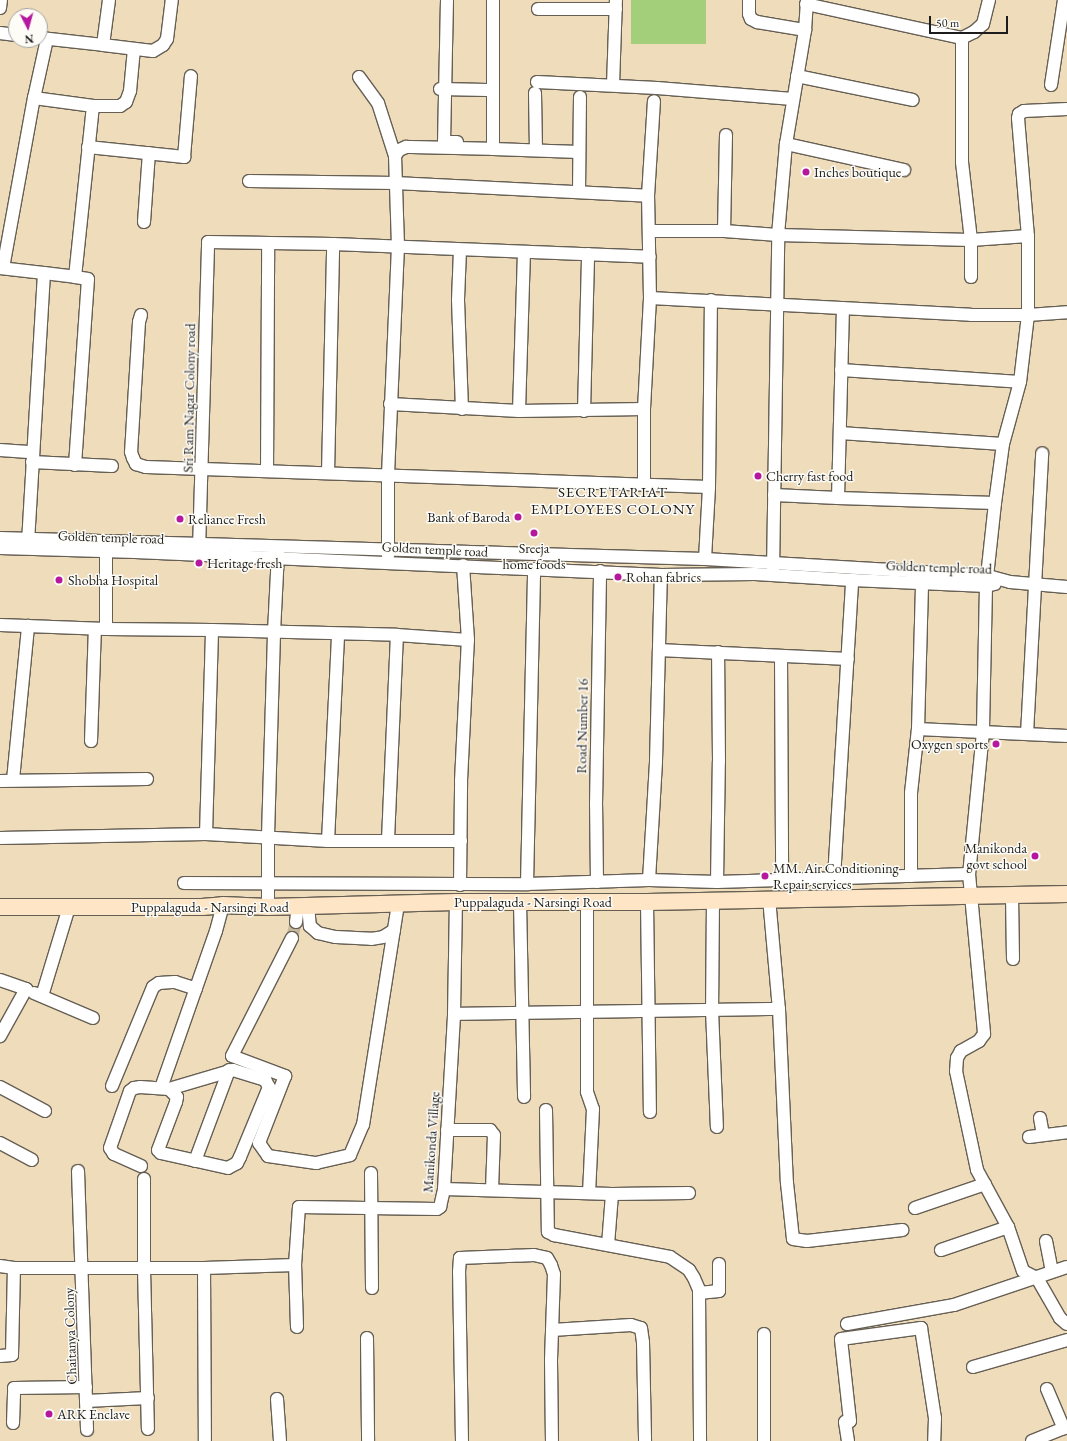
<!DOCTYPE html>
<html>
<head>
<meta charset="utf-8">
<style>
  body { margin:0 }
  #map { position:relative; width:1067px; height:1441px; overflow:hidden; background:#efdcbb; font-family:"EB Garamond",serif }
  div>[style] { position:absolute }
  [style*='--x'] { left:calc(var(--x)*1px); top:calc(var(--y)*1px); width:calc(var(--w)*1px); rotate:calc(var(--a)*1deg) }
  .green>* { inset:0; background:#a3ce7a; transform-origin:0 0 }
  .street-tunnel>* { height:12px; margin-top:-6px; transform-origin:0; background:repeating-linear-gradient(90deg,#c5b69b 0 12px,transparent 0 18px) }
  .roads { filter:drop-shadow(1px 0 #665f54) drop-shadow(-1px 0 #665f54) drop-shadow(0 1px #665f54) drop-shadow(0 -1px #665f54) }
  .street>* { height:12px; margin:-6px; padding:0 6px; transform-origin:6px; border-radius:6px; background:#fff }
  .secondary>* { height:16px; margin:-8px; padding:0 8px; transform-origin:8px; border-radius:8px; background:#fde5c5 }
  .dots>* { width:11px; height:11px; translate:-50% -50%; box-sizing:border-box; border:2px solid #fdfcf7; border-radius:50% }
  span { translate:-50% -50%; white-space:nowrap; text-align:center; line-height:1.15; -webkit-text-stroke:3px #fdfcf7; paint-order:stroke }
  .poi-label { font-size:14px; color:#1c1c1c }
  .left { translate:0 -50%; text-align:left }
  .right { translate:-100% -50%; text-align:right }
  .street-label { font-size:14px; color:#1c1c1c }
  .neighbourhood-label { font-size:15px; color:#1c1c1c; letter-spacing:1px }
  .north { position:absolute; left:8px; top:8px; width:40px; height:40px; box-sizing:border-box; background:#fdfcf7; border:1px solid #a3a29f; border-radius:50%; rotate:174deg; font-size:11px; font-weight:700; line-height:16px; text-align:center; color:#1c1c1c }
  .north::after { content:''; display:block; margin:auto; width:14px; height:18px; background:#b5179e; clip-path:polygon(50% 0,100% 100%,50% 72%,0 100%) }
  .scale { position:absolute; left:929px; top:16px; width:79px; height:18px; box-sizing:border-box; border:2px solid #1c1c1c; border-top:0; padding-left:5px; font-size:12px; line-height:14px; white-space:nowrap; color:#1c1c1c; -webkit-text-stroke:3px #fdfcf7; paint-order:stroke }
</style>
</head>
<body>
<div id="map">
  <div class="green">
    <div style="left:631px;top:0;width:75px;height:44px"></div>
  </div>
  <div class="street-tunnel">
    <div style="--x:292;--y:938;--w:16;--a:-76"></div>
  </div>
  <div class="roads">
    <div class="street">
      <div style="--x:109;--y:0;--w:45;--a:97.6"></div>
      <div style="--x:103;--y:45;--w:50;--a:6.8"></div>
      <div style="--x:153;--y:51;--w:12;--a:-31"></div>
      <div style="--x:163;--y:45;--w:7;--a:-56"></div>
      <div style="--x:167;--y:39;--w:39;--a:-83"></div>
      <div style="--x:447;--y:0;--w:142;--a:91.2"></div>
      <div style="--x:444;--y:142;--w:13;--a:0"></div>
      <div style="--x:749;--y:0;--w:14;--a:90"></div>
      <div style="--x:749;--y:14;--w:5;--a:68"></div>
      <div style="--x:751;--y:19;--w:7;--a:27"></div>
      <div style="--x:757;--y:22;--w:49;--a:9.5"></div>
      <div style="--x:806;--y:4;--w:160;--a:12.3"></div>
      <div style="--x:0;--y:8;--w:8;--a:-83"></div>
      <div style="--x:538;--y:9;--w:78;--a:0"></div>
      <div style="--x:0;--y:33;--w:16;--a:7"></div>
      <div style="--x:41;--y:38;--w:62;--a:6.4"></div>
      <div style="--x:47;--y:39;--w:60;--a:102.4"></div>
      <div style="--x:34;--y:98;--w:60;--a:7.7"></div>
      <div style="--x:93;--y:106;--w:27;--a:0"></div>
      <div style="--x:120;--y:106;--w:7;--a:-34"></div>
      <div style="--x:126;--y:102;--w:12;--a:-70"></div>
      <div style="--x:130;--y:91;--w:42;--a:-84.6"></div>
      <div style="--x:797;--y:76;--w:118;--a:11.7"></div>
      <div style="--x:359;--y:77;--w:32;--a:54"></div>
      <div style="--x:378;--y:103;--w:56;--a:72.2"></div>
      <div style="--x:537;--y:82;--w:120;--a:2.9"></div>
      <div style="--x:657;--y:88;--w:136;--a:4.6"></div>
      <div style="--x:613;--y:85;--w:85;--a:-88"></div>
      <div style="--x:1051;--y:85;--w:86;--a:-81.3"></div>
      <div style="--x:440;--y:89;--w:47;--a:1.2"></div>
      <div style="--x:535;--y:93;--w:57;--a:89"></div>
      <div style="--x:1067;--y:109;--w:43;--a:177.3"></div>
      <div style="--x:1024;--y:111;--w:6;--a:149"></div>
      <div style="--x:1019;--y:114;--w:4;--a:104"></div>
      <div style="--x:1018;--y:118;--w:118;--a:85.2"></div>
      <div style="--x:1028;--y:236;--w:79;--a:90"></div>
      <div style="--x:1028;--y:315;--w:67;--a:96.8"></div>
      <div style="--x:1020;--y:382;--w:64;--a:105.3"></div>
      <div style="--x:1003;--y:444;--w:60;--a:97.7"></div>
      <div style="--x:995;--y:503;--w:83;--a:96.2"></div>
      <div style="--x:986;--y:586;--w:146;--a:91.2"></div>
      <div style="--x:983;--y:732;--w:143;--a:95.6"></div>
      <div style="--x:969;--y:874;--w:161;--a:84.6"></div>
      <div style="--x:984;--y:1034;--w:9;--a:126"></div>
      <div style="--x:979;--y:1041;--w:21;--a:151"></div>
      <div style="--x:961;--y:1051;--w:8;--a:120"></div>
      <div style="--x:957;--y:1058;--w:13;--a:94"></div>
      <div style="--x:956;--y:1071;--w:101;--a:78"></div>
      <div style="--x:977;--y:1170;--w:65;--a:61.5"></div>
      <div style="--x:1008;--y:1227;--w:46;--a:71.2"></div>
      <div style="--x:1023;--y:1271;--w:16;--a:27"></div>
      <div style="--x:1037;--y:1278;--w:46;--a:60.1"></div>
      <div style="--x:1060;--y:1318;--w:9;--a:41"></div>
      <div style="--x:786;--y:144;--w:121;--a:12.4"></div>
      <div style="--x:88;--y:147;--w:97;--a:5.9"></div>
      <div style="--x:184;--y:157;--w:81;--a:-85.1"></div>
      <div style="--x:493;--y:149;--w:86;--a:2"></div>
      <div style="--x:249;--y:181;--w:146;--a:0.8"></div>
      <div style="--x:395;--y:183;--w:253;--a:2.9"></div>
      <div style="--x:579;--y:192;--w:95;--a:-89.4"></div>
      <div style="--x:144;--y:222;--w:69;--a:-85.9"></div>
      <div style="--x:649;--y:231;--w:75;--a:0"></div>
      <div style="--x:724;--y:231;--w:54;--a:4.2"></div>
      <div style="--x:778;--y:235;--w:193;--a:1.5"></div>
      <div style="--x:971;--y:240;--w:57;--a:-4"></div>
      <div style="--x:724;--y:231;--w:96;--a:-88.8"></div>
      <div style="--x:460;--y:250;--w:50;--a:92.3"></div>
      <div style="--x:458;--y:300;--w:109;--a:87.9"></div>
      <div style="--x:0;--y:268;--w:44;--a:6.5"></div>
      <div style="--x:44;--y:273;--w:266;--a:93.4"></div>
      <div style="--x:3;--y:268;--w:173;--a:-79.7"></div>
      <div style="--x:44;--y:273;--w:31;--a:7"></div>
      <div style="--x:75;--y:277;--w:172;--a:-84"></div>
      <div style="--x:971;--y:277;--w:37;--a:-90"></div>
      <div style="--x:971;--y:240;--w:79;--a:-96.6"></div>
      <div style="--x:962;--y:162;--w:124;--a:-90"></div>
      <div style="--x:962;--y:38;--w:13;--a:-27"></div>
      <div style="--x:974;--y:32;--w:12;--a:-42"></div>
      <div style="--x:983;--y:24;--w:25;--a:-76"></div>
      <div style="--x:650;--y:298;--w:321;--a:3"></div>
      <div style="--x:971;--y:315;--w:57;--a:0"></div>
      <div style="--x:1028;--y:315;--w:39;--a:-4"></div>
      <div style="--x:141;--y:315;--w:7;--a:106"></div>
      <div style="--x:139;--y:322;--w:130;--a:93.5"></div>
      <div style="--x:131;--y:452;--w:6;--a:72"></div>
      <div style="--x:133;--y:458;--w:7;--a:63"></div>
      <div style="--x:136;--y:464;--w:10;--a:17"></div>
      <div style="--x:146;--y:467;--w:563;--a:2.03"></div>
      <div style="--x:841;--y:370;--w:179;--a:3.8"></div>
      <div style="--x:390;--y:404;--w:129;--a:3.1"></div>
      <div style="--x:519;--y:411;--w:125;--a:-0.9"></div>
      <div style="--x:519;--y:411;--w:158;--a:-88.2"></div>
      <div style="--x:584;--y:411;--w:157;--a:-88.5"></div>
      <div style="--x:840;--y:433;--w:163;--a:3.9"></div>
      <div style="--x:0;--y:450;--w:32;--a:4"></div>
      <div style="--x:32;--y:462;--w:80;--a:2.9"></div>
      <div style="--x:75;--y:465;--w:186;--a:-86"></div>
      <div style="--x:88;--y:279;--w:13;--a:-171"></div>
      <div style="--x:267;--y:471;--w:228;--a:-89.7"></div>
      <div style="--x:328;--y:473;--w:229;--a:-88.7"></div>
      <div style="--x:644;--y:484;--w:75;--a:-90"></div>
      <div style="--x:644;--y:409;--w:111;--a:-86.9"></div>
      <div style="--x:650;--y:298;--w:102;--a:-91.1"></div>
      <div style="--x:648;--y:196;--w:95;--a:-86.4"></div>
      <div style="--x:774;--y:495;--w:64;--a:2.7"></div>
      <div style="--x:838;--y:498;--w:157;--a:1.8"></div>
      <div style="--x:838;--y:498;--w:190;--a:-88.5"></div>
      <div style="--x:0;--y:538;--w:705;--a:1.71"></div>
      <div style="--x:705;--y:559;--w:284;--a:3.4"></div>
      <div style="--x:988;--y:576;--w:23;--a:15"></div>
      <div style="--x:1010;--y:582;--w:57;--a:5"></div>
      <div style="--x:0;--y:548;--w:135;--a:1.7"></div>
      <div style="--x:135;--y:552;--w:527;--a:2.5"></div>
      <div style="--x:661;--y:575;--w:94;--a:-0.6"></div>
      <div style="--x:755;--y:574;--w:97;--a:3.5"></div>
      <div style="--x:852;--y:580;--w:134;--a:2.6"></div>
      <div style="--x:986;--y:586;--w:9;--a:-13"></div>
      <div style="--x:199;--y:550;--w:308;--a:-88.3"></div>
      <div style="--x:208;--y:242;--w:125;--a:0.9"></div>
      <div style="--x:333;--y:244;--w:317;--a:2.3"></div>
      <div style="--x:106;--y:552;--w:77;--a:90"></div>
      <div style="--x:388;--y:556;--w:81;--a:-90"></div>
      <div style="--x:388;--y:475;--w:229;--a:-87.5"></div>
      <div style="--x:398;--y:246;--w:90;--a:-91.9"></div>
      <div style="--x:395;--y:156;--w:7;--a:-56"></div>
      <div style="--x:399;--y:150;--w:8;--a:-23"></div>
      <div style="--x:406;--y:147;--w:87;--a:1.3"></div>
      <div style="--x:493;--y:149;--w:149;--a:-90"></div>
      <div style="--x:705;--y:559;--w:72;--a:-86.8"></div>
      <div style="--x:709;--y:487;--w:187;--a:-89.4"></div>
      <div style="--x:773;--y:572;--w:337;--a:-89.1"></div>
      <div style="--x:778;--y:235;--w:91;--a:-85"></div>
      <div style="--x:786;--y:144;--w:116;--a:-80.5"></div>
      <div style="--x:805;--y:30;--w:30;--a:-86"></div>
      <div style="--x:0;--y:625;--w:106;--a:2.2"></div>
      <div style="--x:106;--y:629;--w:106;--a:0.5"></div>
      <div style="--x:212;--y:630;--w:185;--a:1.5"></div>
      <div style="--x:397;--y:635;--w:71;--a:4"></div>
      <div style="--x:659;--y:650;--w:189;--a:2.7"></div>
      <div style="--x:781;--y:656;--w:223;--a:89.7"></div>
      <div style="--x:918;--y:729;--w:149;--a:2.7"></div>
      <div style="--x:1027;--y:734;--w:281;--a:-86.9"></div>
      <div style="--x:91;--y:741;--w:112;--a:-88"></div>
      <div style="--x:13;--y:780;--w:155;--a:-84.4"></div>
      <div style="--x:0;--y:781;--w:147;--a:-0.8"></div>
      <div style="--x:206;--y:834;--w:204;--a:-88.3"></div>
      <div style="--x:0;--y:838;--w:206;--a:-1.1"></div>
      <div style="--x:206;--y:834;--w:122;--a:3.3"></div>
      <div style="--x:328;--y:841;--w:133;--a:0"></div>
      <div style="--x:388;--y:840;--w:205;--a:-87.5"></div>
      <div style="--x:328;--y:841;--w:206;--a:-87.2"></div>
      <div style="--x:911;--y:876;--w:83;--a:-90"></div>
      <div style="--x:911;--y:793;--w:64;--a:-83.8"></div>
      <div style="--x:918;--y:729;--w:147;--a:-88.4"></div>
      <div style="--x:834;--y:878;--w:299;--a:-86.5"></div>
      <div style="--x:649;--y:880;--w:119;--a:-86.6"></div>
      <div style="--x:656;--y:761;--w:186;--a:-88.5"></div>
      <div style="--x:597;--y:882;--w:77;--a:-90.7"></div>
      <div style="--x:596;--y:805;--w:234;--a:-89"></div>
      <div style="--x:717;--y:882;--w:121;--a:-89.1"></div>
      <div style="--x:719;--y:761;--w:109;--a:-90.5"></div>
      <div style="--x:184;--y:883;--w:343;--a:0.2"></div>
      <div style="--x:527;--y:884;--w:315;--a:-88.7"></div>
      <div style="--x:527;--y:884;--w:122;--a:-1.9"></div>
      <div style="--x:649;--y:880;--w:68;--a:1.7"></div>
      <div style="--x:717;--y:882;--w:252;--a:-1.8"></div>
      <div style="--x:460;--y:885;--w:104;--a:-89.4"></div>
      <div style="--x:461;--y:781;--w:141;--a:-87.2"></div>
      <div style="--x:468;--y:640;--w:75;--a:-93.8"></div>
      <div style="--x:1012;--y:895;--w:64;--a:89.1"></div>
      <div style="--x:769;--y:898;--w:111;--a:84.9"></div>
      <div style="--x:779;--y:1009;--w:174;--a:87.4"></div>
      <div style="--x:787;--y:1183;--w:56;--a:83.9"></div>
      <div style="--x:793;--y:1239;--w:14;--a:8"></div>
      <div style="--x:807;--y:1241;--w:96;--a:-6.6"></div>
      <div style="--x:713;--y:900;--w:110;--a:90.5"></div>
      <div style="--x:712;--y:1010;--w:117;--a:87.6"></div>
      <div style="--x:520;--y:902;--w:195;--a:88.8"></div>
      <div style="--x:587;--y:902;--w:190;--a:90"></div>
      <div style="--x:587;--y:1092;--w:18;--a:71"></div>
      <div style="--x:593;--y:1109;--w:84;--a:92.7"></div>
      <div style="--x:647;--y:902;--w:210;--a:89.2"></div>
      <div style="--x:308;--y:905;--w:21;--a:85"></div>
      <div style="--x:310;--y:926;--w:11;--a:41"></div>
      <div style="--x:318;--y:933;--w:18;--a:13"></div>
      <div style="--x:336;--y:937;--w:35;--a:3"></div>
      <div style="--x:371;--y:939;--w:12;--a:-9"></div>
      <div style="--x:383;--y:937;--w:13;--a:-32"></div>
      <div style="--x:268;--y:907;--w:71;--a:-90"></div>
      <div style="--x:268;--y:836;--w:204;--a:-88.3"></div>
      <div style="--x:274;--y:632;--w:80;--a:-87.1"></div>
      <div style="--x:296;--y:922;--w:16;--a:-83"></div>
      <div style="--x:292;--y:938;--w:132;--a:117"></div>
      <div style="--x:232;--y:1056;--w:57;--a:20.7"></div>
      <div style="--x:285;--y:1076;--w:72;--a:111.2"></div>
      <div style="--x:259;--y:1143;--w:16;--a:55"></div>
      <div style="--x:268;--y:1156;--w:49;--a:8.3"></div>
      <div style="--x:316;--y:1163;--w:35;--a:-13"></div>
      <div style="--x:350;--y:1155;--w:33;--a:-67"></div>
      <div style="--x:363;--y:1125;--w:225;--a:-81"></div>
      <div style="--x:0;--y:980;--w:28;--a:19"></div>
      <div style="--x:26;--y:989;--w:54;--a:119"></div>
      <div style="--x:34;--y:993;--w:64;--a:23"></div>
      <div style="--x:42;--y:996;--w:93;--a:-73.1"></div>
      <div style="--x:454;--y:1014;--w:325;--a:-0.9"></div>
      <div style="--x:112;--y:1086;--w:107;--a:-67.5"></div>
      <div style="--x:153;--y:987;--w:7;--a:-34"></div>
      <div style="--x:159;--y:983;--w:16;--a:-4"></div>
      <div style="--x:175;--y:982;--w:22;--a:18"></div>
      <div style="--x:0;--y:1087;--w:51;--a:28.1"></div>
      <div style="--x:161;--y:1088;--w:166;--a:-70.7"></div>
      <div style="--x:216;--y:931;--w:27;--a:-75"></div>
      <div style="--x:546;--y:1110;--w:122;--a:89.1"></div>
      <div style="--x:548;--y:1232;--w:7;--a:27"></div>
      <div style="--x:554;--y:1235;--w:118;--a:10.7"></div>
      <div style="--x:670;--y:1257;--w:23;--a:34"></div>
      <div style="--x:689;--y:1270;--w:9;--a:58"></div>
      <div style="--x:694;--y:1278;--w:13;--a:67"></div>
      <div style="--x:699;--y:1290;--w:151;--a:89.6"></div>
      <div style="--x:1040;--y:1118;--w:17;--a:80"></div>
      <div style="--x:447;--y:1130;--w:43;--a:0"></div>
      <div style="--x:490;--y:1130;--w:6;--a:51"></div>
      <div style="--x:494;--y:1135;--w:55;--a:92.1"></div>
      <div style="--x:1029;--y:1137;--w:38;--a:-7"></div>
      <div style="--x:0;--y:1143;--w:36;--a:28"></div>
      <div style="--x:195;--y:1161;--w:97;--a:-69.5"></div>
      <div style="--x:141;--y:1166;--w:30;--a:-156"></div>
      <div style="--x:114;--y:1154;--w:7;--a:-124"></div>
      <div style="--x:110;--y:1148;--w:60;--a:-70.7"></div>
      <div style="--x:130;--y:1091;--w:5;--a:-37"></div>
      <div style="--x:134;--y:1088;--w:6;--a:-9"></div>
      <div style="--x:140;--y:1087;--w:29;--a:4"></div>
      <div style="--x:169;--y:1089;--w:67;--a:-16.5"></div>
      <div style="--x:233;--y:1070;--w:34;--a:17"></div>
      <div style="--x:265;--y:1080;--w:8;--a:60"></div>
      <div style="--x:269;--y:1087;--w:76;--a:112.5"></div>
      <div style="--x:240;--y:1157;--w:7;--a:117"></div>
      <div style="--x:237;--y:1163;--w:10;--a:151"></div>
      <div style="--x:228;--y:1168;--w:69;--a:-167.4"></div>
      <div style="--x:161;--y:1153;--w:4;--a:-135"></div>
      <div style="--x:158;--y:1150;--w:51;--a:-69.4"></div>
      <div style="--x:176;--y:1102;--w:5;--a:-79"></div>
      <div style="--x:177;--y:1097;--w:11;--a:-135"></div>
      <div style="--x:78;--y:1171;--w:259;--a:88"></div>
      <div style="--x:371;--y:1173;--w:115;--a:89.5"></div>
      <div style="--x:144;--y:1179;--w:90;--a:90"></div>
      <div style="--x:144;--y:1269;--w:160;--a:88.6"></div>
      <div style="--x:444;--y:1189;--w:168;--a:1.7"></div>
      <div style="--x:612;--y:1194;--w:77;--a:-0.7"></div>
      <div style="--x:915;--y:1208;--w:74;--a:-18.9"></div>
      <div style="--x:1046;--y:1241;--w:31;--a:79"></div>
      <div style="--x:608;--y:1245;--w:51;--a:-85.5"></div>
      <div style="--x:941;--y:1250;--w:71;--a:-18.9"></div>
      <div style="--x:0;--y:1266;--w:14;--a:8"></div>
      <div style="--x:204;--y:1268;--w:173;--a:89.7"></div>
      <div style="--x:699;--y:1293;--w:20;--a:-6"></div>
      <div style="--x:719;--y:1291;--w:27;--a:-90"></div>
      <div style="--x:847;--y:1324;--w:109;--a:-10.1"></div>
      <div style="--x:954;--y:1305;--w:119;--a:-18.6"></div>
      <div style="--x:297;--y:1327;--w:62;--a:-91.8"></div>
      <div style="--x:295;--y:1265;--w:58;--a:-86.1"></div>
      <div style="--x:299;--y:1207;--w:138;--a:0.8"></div>
      <div style="--x:437;--y:1209;--w:4;--a:-34"></div>
      <div style="--x:440;--y:1207;--w:18;--a:-77"></div>
      <div style="--x:444;--y:1189;--w:175;--a:-86.7"></div>
      <div style="--x:454;--y:1014;--w:112;--a:-89"></div>
      <div style="--x:552;--y:1330;--w:79;--a:-3.6"></div>
      <div style="--x:631;--y:1325;--w:10;--a:17"></div>
      <div style="--x:641;--y:1328;--w:14;--a:82"></div>
      <div style="--x:643;--y:1342;--w:99;--a:88.8"></div>
      <div style="--x:367;--y:1338;--w:103;--a:89.4"></div>
      <div style="--x:0;--y:1356;--w:12;--a:-5"></div>
      <div style="--x:12;--y:1355;--w:87;--a:-88.7"></div>
      <div style="--x:14;--y:1268;--w:190;--a:0"></div>
      <div style="--x:204;--y:1268;--w:91;--a:-1.9"></div>
      <div style="--x:973;--y:1367;--w:98;--a:-16"></div>
      <div style="--x:1047;--y:1389;--w:43;--a:67"></div>
      <div style="--x:277;--y:1399;--w:42;--a:85.9"></div>
      <div style="--x:86;--y:1401;--w:62;--a:-2.8"></div>
      <div style="--x:13;--y:1423;--w:35;--a:-88"></div>
      <div style="--x:14;--y:1388;--w:72;--a:-0.8"></div>
      <div style="--x:462;--y:1441;--w:169;--a:-91"></div>
      <div style="--x:459;--y:1272;--w:14;--a:-86"></div>
      <div style="--x:460;--y:1258;--w:74;--a:-2.3"></div>
      <div style="--x:534;--y:1255;--w:13;--a:13"></div>
      <div style="--x:547;--y:1258;--w:8;--a:60"></div>
      <div style="--x:551;--y:1265;--w:9;--a:72"></div>
      <div style="--x:554;--y:1274;--w:87;--a:92"></div>
      <div style="--x:551;--y:1361;--w:80;--a:89.3"></div>
      <div style="--x:764;--y:1441;--w:107;--a:-90"></div>
      <div style="--x:848;--y:1441;--w:19;--a:-99"></div>
      <div style="--x:845;--y:1422;--w:5;--a:-11"></div>
      <div style="--x:850;--y:1421;--w:82;--a:-96.3"></div>
      <div style="--x:841;--y:1339;--w:81;--a:-7.8"></div>
      <div style="--x:921;--y:1328;--w:91;--a:81.2"></div>
      <div style="--x:935;--y:1418;--w:23;--a:92"></div>
      <div style="--x:1032;--y:1441;--w:38;--a:-22"></div>
    </div>
    <div class="secondary">
      <div style="--x:0;--y:907;--w:202;--a:0"></div>
      <div style="--x:202;--y:907;--w:21;--a:-5"></div>
      <div style="--x:223;--y:905;--w:45;--a:2.5"></div>
      <div style="--x:268;--y:907;--w:188;--a:-1.5"></div>
      <div style="--x:456;--y:902;--w:191;--a:0"></div>
      <div style="--x:647;--y:902;--w:420;--a:-1.1"></div>
    </div>
  </div>
  <div class="dots">
    <div style="left:806px;top:172px;background:#b5179e"></div>
    <div style="left:758px;top:476px;background:#b5179e"></div>
    <div style="left:518px;top:517px;background:#b5179e"></div>
    <div style="left:180px;top:519px;background:#b5179e"></div>
    <div style="left:534px;top:533px;background:#b5179e"></div>
    <div style="left:199px;top:563px;background:#b5179e"></div>
    <div style="left:618px;top:577px;background:#b5179e"></div>
    <div style="left:59px;top:580px;background:#b5179e"></div>
    <div style="left:996px;top:744px;background:#b5179e"></div>
    <div style="left:1035px;top:856px;background:#b5179e"></div>
    <div style="left:765px;top:876px;background:#b5179e"></div>
    <div style="left:49px;top:1414px;background:#b5179e"></div>
  </div>
  <div class="poi-label">
    <span class="left" style="left:814px;top:172px">Inches boutique</span>
    <span class="left" style="left:766px;top:476px">Cherry fast food</span>
    <span class="right" style="left:510px;top:517px">Bank of Baroda</span>
    <span class="left" style="left:188px;top:519px">Reliance Fresh</span>
    <span style="left:534px;top:556px">Sreeja<br>home foods</span>
    <span class="left" style="left:207px;top:563px">Heritage fresh</span>
    <span class="left" style="left:626px;top:577px">Rohan fabrics</span>
    <span class="left" style="left:68px;top:580px">Shobha Hospital</span>
    <span class="right" style="left:988px;top:744px">Oxygen sports</span>
    <span class="right" style="left:1027px;top:856px">Manikonda<br>govt school</span>
    <span class="left" style="left:773px;top:876px">MM. Air Conditioning<br>Repair services</span>
    <span class="left" style="left:57px;top:1414px">ARK Enclave</span>
  </div>
  <div class="street-label">
    <span style="left:189px;top:398px;rotate:-89deg">Sri Ram Nagar Colony road</span>
    <span style="left:111px;top:537px;rotate:2deg">Golden temple road</span>
    <span style="left:435px;top:549px;rotate:3deg">Golden temple road</span>
    <span style="left:939px;top:567px;rotate:2deg">Golden temple road</span>
    <span style="left:582px;top:726px;rotate:-89deg">Road Number 16</span>
    <span style="left:533px;top:902px">Puppalaguda - Narsingi Road</span>
    <span style="left:210px;top:907px">Puppalaguda - Narsingi Road</span>
    <span style="left:431px;top:1142px;rotate:-86deg">Manikonda Village</span>
    <span style="left:70px;top:1336px;rotate:-92deg">Chaitanya Colony</span>
  </div>
  <div class="neighbourhood-label">
    <span style="left:613px;top:500px">SECRETARIAT<br>EMPLOYEES COLONY</span>
  </div>
  <div class="north">N</div>
  <div class="scale">50 m</div>
</div>
</body>
</html>
